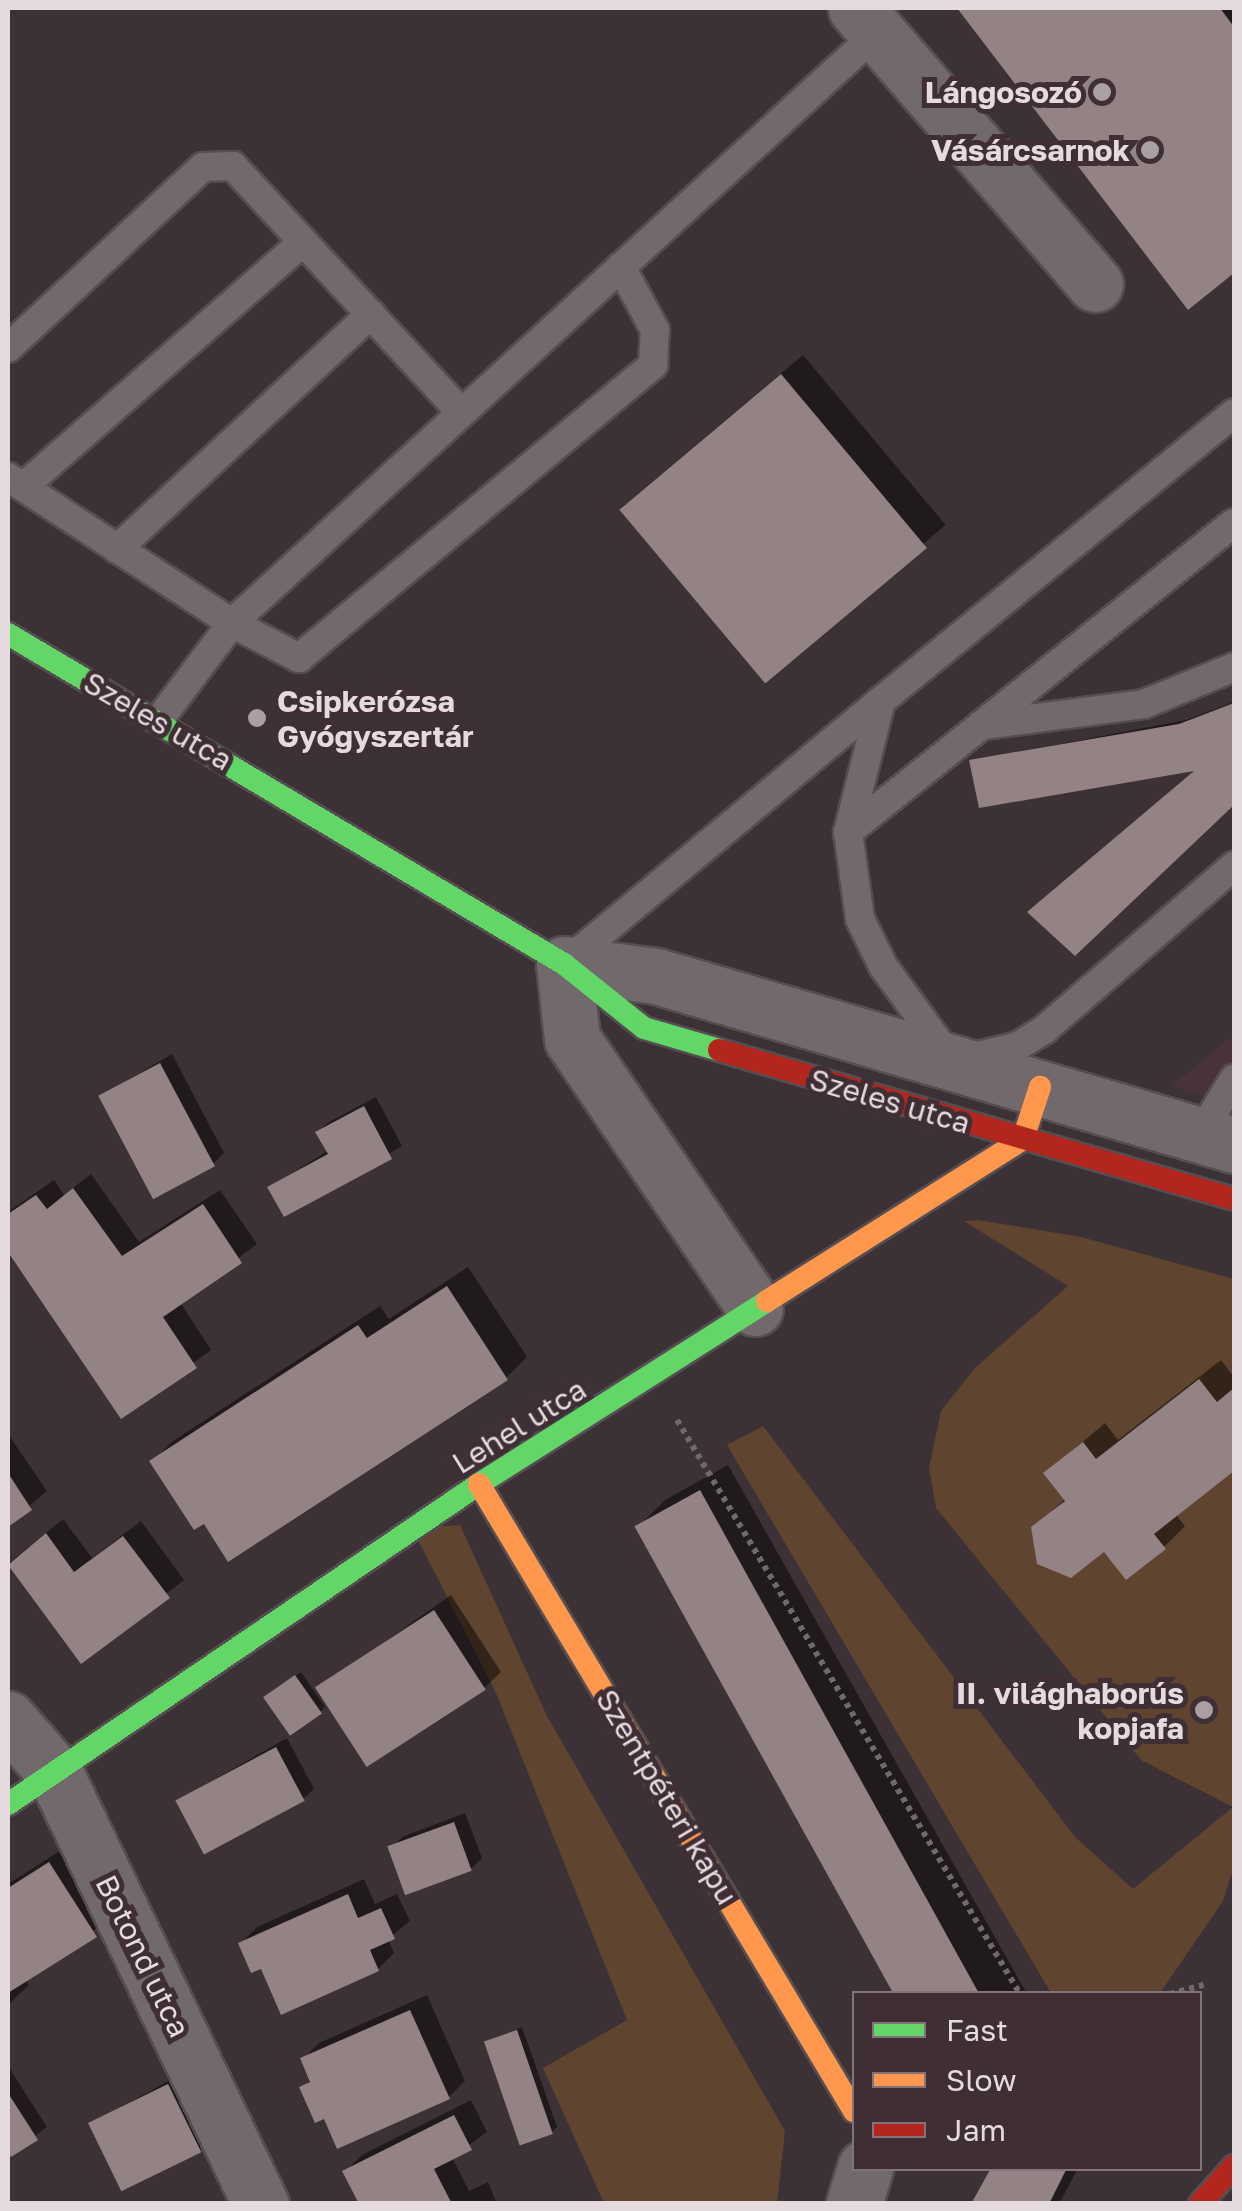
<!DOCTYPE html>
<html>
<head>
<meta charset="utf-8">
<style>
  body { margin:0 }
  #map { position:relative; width:1242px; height:2211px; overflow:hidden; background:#3c3236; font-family:"Golos Text",sans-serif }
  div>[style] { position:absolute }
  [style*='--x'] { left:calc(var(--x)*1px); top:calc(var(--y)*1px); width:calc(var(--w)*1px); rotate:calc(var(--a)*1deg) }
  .built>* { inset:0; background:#48333b }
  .green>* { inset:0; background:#5f4430 }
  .shadow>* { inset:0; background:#0007; transform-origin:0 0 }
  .building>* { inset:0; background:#948384; transform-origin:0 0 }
  .path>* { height:6px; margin-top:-3px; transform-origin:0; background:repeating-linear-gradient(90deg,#6f696c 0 5px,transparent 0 10px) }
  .roads { filter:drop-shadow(2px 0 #554e51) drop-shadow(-2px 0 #554e51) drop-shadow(0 2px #554e51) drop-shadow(0 -2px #554e51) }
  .lane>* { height:28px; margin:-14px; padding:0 14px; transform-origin:14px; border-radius:14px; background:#72696d }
  .street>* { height:55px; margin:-27.5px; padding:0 27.5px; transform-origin:27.5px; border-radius:27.5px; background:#72696d }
  .fast>* { height:22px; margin:-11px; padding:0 11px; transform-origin:11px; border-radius:11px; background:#63d668 }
  .slow>* { height:22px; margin:-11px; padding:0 11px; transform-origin:11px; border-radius:11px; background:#ff974d }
  .jam>* { height:22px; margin:-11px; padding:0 11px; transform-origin:11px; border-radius:11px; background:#b3261e }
  .dots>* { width:28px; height:28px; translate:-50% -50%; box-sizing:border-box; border:5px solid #3f2f35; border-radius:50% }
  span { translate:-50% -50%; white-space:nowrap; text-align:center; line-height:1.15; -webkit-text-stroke:10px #3f2f35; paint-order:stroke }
  .poi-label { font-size:30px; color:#e5dade; font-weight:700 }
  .right { translate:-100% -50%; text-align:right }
  .left { translate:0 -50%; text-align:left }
  .street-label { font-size:30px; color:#e5dade }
  .frame { position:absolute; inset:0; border:10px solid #e5dade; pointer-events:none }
  .legend { position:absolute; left:852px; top:1991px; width:350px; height:180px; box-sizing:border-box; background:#3f2f35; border:2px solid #817379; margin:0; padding:12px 18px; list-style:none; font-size:30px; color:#e5dade }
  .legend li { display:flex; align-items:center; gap:20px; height:50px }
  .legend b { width:50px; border:2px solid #817379 }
</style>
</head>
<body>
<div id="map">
  <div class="built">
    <div style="clip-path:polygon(1234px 1035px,1234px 1108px,1172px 1086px,1220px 1046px)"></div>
  </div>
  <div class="green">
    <div style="clip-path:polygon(978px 1220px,1081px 1237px,1234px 1279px,1234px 1866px,1223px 1901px,1160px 1993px,1051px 1993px,727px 1445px,763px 1426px,1075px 1837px,1133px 1889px,1233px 1807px,1141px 1760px,936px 1508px,929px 1468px,941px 1411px,975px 1368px,1068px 1286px,964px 1221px)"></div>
    <div style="clip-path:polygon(460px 1525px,547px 1716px,785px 2131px,777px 2203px,604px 2203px,543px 2068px,627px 2020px,496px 1693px,412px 1528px)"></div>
  </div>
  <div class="shadow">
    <div style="clip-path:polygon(960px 8px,1234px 8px,1234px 269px,1188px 307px)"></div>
    <div style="left:803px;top:355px;width:222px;height:238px;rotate:50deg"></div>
    <div style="clip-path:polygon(1234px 702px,1234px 802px,1222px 810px,1201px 767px,972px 761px,1186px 720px)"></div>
    <div style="clip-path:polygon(172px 1054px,224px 1153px,213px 1164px,101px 1096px)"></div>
    <div style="clip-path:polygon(376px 1097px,402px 1146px,285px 1214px,270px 1187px,329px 1150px,318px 1132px,329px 1122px)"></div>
    <div style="clip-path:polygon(91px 1174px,139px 1242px,220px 1190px,257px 1244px,180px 1302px,211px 1350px,122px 1416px,8px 1248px,8px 1212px,54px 1180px,64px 1195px)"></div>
    <div style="clip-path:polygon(468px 1267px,527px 1357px,506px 1378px,205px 1521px,153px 1461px,173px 1441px,380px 1306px,389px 1319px)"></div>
    <div style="clip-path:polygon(1221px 1360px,1234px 1377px,1234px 1468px,1175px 1514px,1185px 1526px,1164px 1547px,1105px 1548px,1070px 1575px,1040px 1562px,1034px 1528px,1066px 1498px,1046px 1473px,1105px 1423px,1118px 1440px)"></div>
    <div style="clip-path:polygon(8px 1434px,47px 1491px,8px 1524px)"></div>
    <div style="clip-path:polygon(728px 1465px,1027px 1994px,902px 1994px,638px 1527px,665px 1500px)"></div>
    <div style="clip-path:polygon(63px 1519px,92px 1558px,141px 1521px,184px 1580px,81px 1660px,9px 1563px)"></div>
    <div style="clip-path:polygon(451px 1595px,501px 1672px,484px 1688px,319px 1688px)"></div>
    <div style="clip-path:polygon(301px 1672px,325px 1707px,320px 1712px,271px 1692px)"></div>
    <div style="clip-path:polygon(287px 1738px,314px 1789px,303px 1799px,178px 1800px)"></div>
    <div style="clip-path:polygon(465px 1813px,482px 1858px,471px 1869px,391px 1848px,402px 1837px)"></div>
    <div style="clip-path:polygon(66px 1847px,111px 1918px,25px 1979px,29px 1985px,8px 2005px,8px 1884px)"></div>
    <div style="clip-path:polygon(364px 1879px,375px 1904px,397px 1894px,410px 1921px,388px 1939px,394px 1953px,378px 1969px,262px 1966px,241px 1943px,257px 1927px)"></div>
    <div style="clip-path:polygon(427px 1995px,465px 2081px,449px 2097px,325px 2116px,302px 2088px,312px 2078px,303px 2059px,319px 2043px)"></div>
    <div style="clip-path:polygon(522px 2027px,557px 2127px,552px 2132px,487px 2043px)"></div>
    <div style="clip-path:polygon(8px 2066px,47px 2127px,11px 2154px,8px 2148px)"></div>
    <div style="clip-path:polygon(179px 2075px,210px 2140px,199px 2151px,91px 2124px)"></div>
    <div style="clip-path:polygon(471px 2100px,487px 2132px,452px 2157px,469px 2191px,488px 2182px,497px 2204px,362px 2204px,346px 2171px,362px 2155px)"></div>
    <div style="clip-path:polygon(994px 2168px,1078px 2168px,1059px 2204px,974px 2204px)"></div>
  </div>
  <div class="building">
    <div style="clip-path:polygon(957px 8px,1220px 8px,1234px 27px,1234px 273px,1188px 310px)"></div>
    <div style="left:781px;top:374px;width:227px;height:211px;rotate:50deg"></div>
    <div style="clip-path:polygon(1234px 703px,1234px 805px,1075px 956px,1027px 912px,1194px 771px,979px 808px,969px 760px,1179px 724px)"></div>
    <div style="left:160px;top:1063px;width:117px;height:70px;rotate:62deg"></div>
    <div style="clip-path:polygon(364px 1106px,392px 1159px,284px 1217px,267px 1187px,328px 1154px,315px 1132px)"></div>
    <div style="clip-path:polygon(73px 1188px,122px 1256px,203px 1204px,242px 1263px,163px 1317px,197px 1368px,121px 1419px,8px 1252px,8px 1214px,36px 1195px,47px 1209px)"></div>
    <div style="clip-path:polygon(447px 1286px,508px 1380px,228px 1562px,204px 1524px,194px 1530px,149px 1461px,358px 1325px,367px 1338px)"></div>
    <div style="clip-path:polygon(1199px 1379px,1217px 1402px,1234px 1388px,1234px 1471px,1154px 1534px,1166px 1549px,1126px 1580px,1104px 1552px,1071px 1578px,1037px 1564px,1031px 1527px,1065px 1501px,1043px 1473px,1083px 1442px,1096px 1459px)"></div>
    <div style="clip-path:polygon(8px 1473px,32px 1510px,8px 1527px)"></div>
    <div style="left:700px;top:1490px;width:579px;height:75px;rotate:61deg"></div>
    <div style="clip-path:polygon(46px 1533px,74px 1572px,123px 1536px,170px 1598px,81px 1664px,8px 1565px)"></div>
    <div style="left:434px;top:1610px;width:95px;height:142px;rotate:57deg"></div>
    <div style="left:295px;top:1675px;width:47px;height:39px;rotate:55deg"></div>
    <div style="left:276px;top:1747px;width:61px;height:114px;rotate:62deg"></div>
    <div style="left:454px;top:1822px;width:52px;height:71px;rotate:70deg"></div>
    <div style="clip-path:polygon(49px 1862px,97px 1937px,8px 1993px,8px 1888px)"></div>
    <div style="clip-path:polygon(348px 1894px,358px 1918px,381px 1908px,395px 1939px,370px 1950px,379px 1971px,281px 2015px,261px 1969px,251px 1973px,238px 1943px)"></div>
    <div style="clip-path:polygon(410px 2010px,450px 2099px,337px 2149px,324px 2119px,315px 2123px,299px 2087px,310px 2082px,300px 2058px)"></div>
    <div style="left:517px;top:2030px;width:110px;height:35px;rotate:71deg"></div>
    <div style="left:168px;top:2084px;width:76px;height:89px;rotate:64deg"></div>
    <div style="clip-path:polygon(8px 2093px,38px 2140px,11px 2157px,8px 2153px)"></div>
    <div style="clip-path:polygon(454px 2115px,472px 2150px,434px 2169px,452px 2204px,359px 2204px,342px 2171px)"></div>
    <div style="clip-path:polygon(991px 2168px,1067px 2168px,1049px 2204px,971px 2204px)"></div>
  </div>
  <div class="path">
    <div style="--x:677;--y:1420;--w:669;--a:59.14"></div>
    <div style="--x:1170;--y:1994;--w:35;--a:-15"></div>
  </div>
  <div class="roads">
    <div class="lane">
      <div style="--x:8;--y:348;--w:266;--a:-42.9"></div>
      <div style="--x:203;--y:167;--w:30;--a:-2"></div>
      <div style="--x:233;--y:166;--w:335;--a:47.2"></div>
      <div style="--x:1234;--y:413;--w:456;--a:140.8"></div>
      <div style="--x:881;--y:701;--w:135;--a:104.1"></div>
      <div style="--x:848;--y:832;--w:88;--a:82.1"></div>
      <div style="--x:860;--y:919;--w:52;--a:63.9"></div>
      <div style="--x:883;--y:966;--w:119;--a:53.9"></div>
      <div style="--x:953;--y:1062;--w:67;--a:-13.8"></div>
      <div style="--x:1018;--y:1046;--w:32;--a:-32"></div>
      <div style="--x:1045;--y:1029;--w:250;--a:-40.8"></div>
      <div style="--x:8;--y:477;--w:267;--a:33.1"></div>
      <div style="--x:232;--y:623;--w:76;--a:27.6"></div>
      <div style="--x:299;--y:658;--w:460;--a:-39.6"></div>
      <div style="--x:653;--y:365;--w:35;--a:-87"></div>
      <div style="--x:655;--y:330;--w:72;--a:-118.4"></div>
      <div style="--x:23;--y:487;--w:372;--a:-41.2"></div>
      <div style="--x:117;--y:549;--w:346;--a:-42.8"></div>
      <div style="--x:159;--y:720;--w:121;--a:-53"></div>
      <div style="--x:232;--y:623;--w:873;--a:-42.45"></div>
      <div style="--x:983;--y:725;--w:162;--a:-7.4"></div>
      <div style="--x:1144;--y:704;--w:97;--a:-22.3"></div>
      <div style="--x:848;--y:832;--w:494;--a:-38.7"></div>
      <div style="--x:565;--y:963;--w:410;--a:-39.7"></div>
      <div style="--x:1196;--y:1141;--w:73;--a:-58.5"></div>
    </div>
    <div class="street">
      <div style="--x:856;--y:8;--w:365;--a:49.1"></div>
      <div style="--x:755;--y:1308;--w:325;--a:-124.2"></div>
      <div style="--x:572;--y:1039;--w:75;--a:-96.1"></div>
      <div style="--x:564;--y:964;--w:93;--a:7.4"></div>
      <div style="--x:656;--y:976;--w:602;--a:16.3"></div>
      <div style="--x:8;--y:1719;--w:72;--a:49"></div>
      <div style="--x:55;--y:1773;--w:478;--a:64.5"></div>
      <div style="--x:854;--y:2204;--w:38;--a:-73"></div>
    </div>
    <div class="fast">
      <div style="--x:8;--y:634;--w:647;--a:30.69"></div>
      <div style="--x:564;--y:964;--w:102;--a:38.7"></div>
      <div style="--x:644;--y:1028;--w:78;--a:16.3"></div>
      <div style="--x:8;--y:1804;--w:569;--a:-34.19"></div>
      <div style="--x:479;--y:1484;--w:341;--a:-32.4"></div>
    </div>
    <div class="slow">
      <div style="--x:767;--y:1301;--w:303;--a:-32.3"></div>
      <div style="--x:1023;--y:1139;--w:55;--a:-71.9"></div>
      <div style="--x:479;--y:1484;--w:731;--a:59.12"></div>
    </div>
    <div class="jam">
      <div style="--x:719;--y:1050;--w:536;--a:16.14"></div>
      <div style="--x:1200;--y:2204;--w:51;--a:-48.2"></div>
    </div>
  </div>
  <div class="dots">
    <div style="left:1102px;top:92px;background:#aa9fa3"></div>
    <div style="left:1150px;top:150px;background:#aa9fa3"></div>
    <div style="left:257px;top:718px;background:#aa9fa3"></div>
    <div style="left:1204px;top:1710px;background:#aa9fa3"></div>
  </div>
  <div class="poi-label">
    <span class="right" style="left:1082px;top:92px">Lángosozó</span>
    <span class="right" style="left:1130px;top:150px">Vásárcsarnok</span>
    <span class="left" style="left:277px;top:718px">Csipkerózsa<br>Gyógyszertár</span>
    <span class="right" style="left:1184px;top:1710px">II. világhaborús<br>kopjafa</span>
  </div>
  <div class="street-label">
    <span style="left:158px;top:721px;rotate:30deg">Szeles utca</span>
    <span style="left:890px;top:1101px;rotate:16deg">Szeles utca</span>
    <span style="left:519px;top:1426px;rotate:-32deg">Lehel utca</span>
    <span style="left:667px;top:1797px;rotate:59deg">Szentpéteri kapu</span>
    <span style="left:143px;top:1956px;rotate:64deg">Botond utca</span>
  </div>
  <div class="frame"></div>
  <ul class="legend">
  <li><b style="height:12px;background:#63d668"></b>Fast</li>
  <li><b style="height:12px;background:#ff974d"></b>Slow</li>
  <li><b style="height:12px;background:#b3261e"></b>Jam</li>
  </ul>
</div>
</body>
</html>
